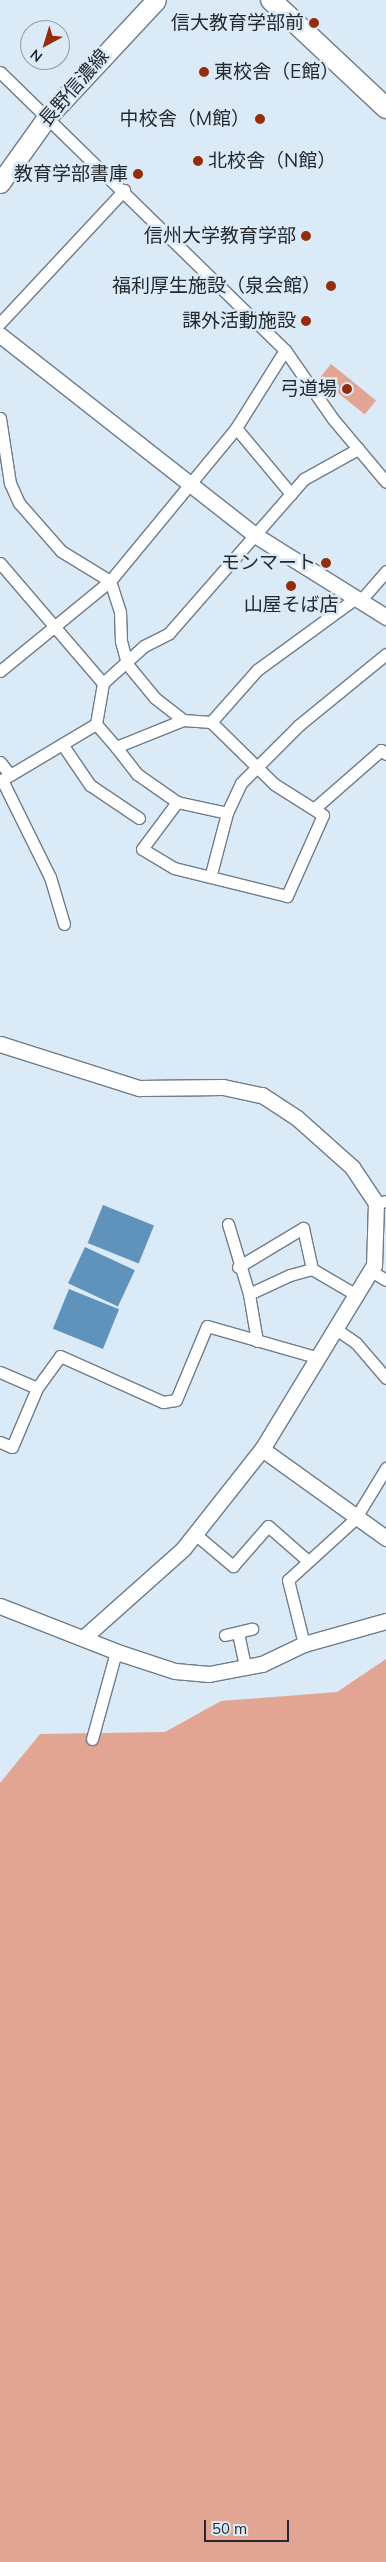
<!DOCTYPE html>
<html>
<head>
<meta charset="utf-8">
<style>
  body { margin:0 }
  #map { position:relative; width:386px; height:2562px; overflow:hidden; background:#dbeaf7; font-family:Mulish,"Noto Sans JP",sans-serif }
  div>[style] { position:absolute }
  [style*='--x'] { left:calc(var(--x)*1px); top:calc(var(--y)*1px); width:calc(var(--w)*1px); rotate:calc(var(--a)*1deg) }
  .green>* { inset:0; background:#e2a593; transform-origin:0 0 }
  .water>* { inset:0; background:#6093bb; transform-origin:0 0 }
  .roads { filter:drop-shadow(1px 0 #6f7d89) drop-shadow(-1px 0 #6f7d89) drop-shadow(0 1px #6f7d89) drop-shadow(0 -1px #6f7d89) }
  .minor>* { height:11px; margin:-5.5px; padding:0 5.5px; transform-origin:5.5px; border-radius:5.5px; background:#fff }
  .tertiary>* { height:15px; margin:-7.5px; padding:0 7.5px; transform-origin:7.5px; border-radius:7.5px; background:#fff }
  .primary>* { height:19px; margin:-9.5px; padding:0 9.5px; transform-origin:9.5px; border-radius:9.5px; background:#fff }
  .trunk>* { height:20px; margin:-10px; padding:0 10px; transform-origin:10px; border-radius:10px; background:#fff }
  .dots>* { width:14px; height:14px; translate:-50% -50%; box-sizing:border-box; border:2px solid #dbeaf7; border-radius:50% }
  span { translate:-50% -50%; white-space:nowrap; text-align:center; line-height:1.15; -webkit-text-stroke:5px #dbeaf7; paint-order:stroke }
  .poi-label { font-size:19px; color:#23292d }
  .right { translate:-100% -50%; text-align:right }
  .left { translate:0 -50%; text-align:left }
  .street-label { font-size:19px; color:#23292d }
  .north { position:absolute; left:20px; top:20px; width:50px; height:50px; box-sizing:border-box; background:#dbeaf7; border:1px solid #919da6; border-radius:50%; rotate:219deg; font-size:14px; font-weight:700; line-height:20px; text-align:center; color:#23292d }
  .north::after { content:''; display:block; margin:auto; width:18px; height:22px; background:#942d0c; clip-path:polygon(50% 0,100% 100%,50% 72%,0 100%) }
  .scale { position:absolute; left:204px; top:2520px; width:85px; height:22px; box-sizing:border-box; border:2px solid #23292d; border-top:0; padding-left:6px; font-size:15px; line-height:18px; white-space:nowrap; color:#23292d; -webkit-text-stroke:4px #dbeaf7; paint-order:stroke }
</style>
</head>
<body>
<div id="map">
  <div class="green">
    <div style="left:331px;top:364px;width:58px;height:18px;rotate:39deg"></div>
    <div style="clip-path:polygon(386px 1659px,386px 2562px,0 2562px,0 1783px,40px 1734px,165px 1732px,221px 1701px,337px 1692px)"></div>
  </div>
  <div class="water">
    <div style="left:103px;top:1205px;width:55px;height:41px;rotate:22deg"></div>
    <div style="left:85px;top:1247px;width:55px;height:40px;rotate:25deg"></div>
    <div style="left:69px;top:1289px;width:54px;height:43px;rotate:22deg"></div>
  </div>
  <div class="roads">
    <div class="minor">
      <div style="--x:0;--y:72;--w:398;--a:44.3"></div>
      <div style="--x:285;--y:350;--w:84;--a:55.2"></div>
      <div style="--x:333;--y:419;--w:82;--a:49.9"></div>
      <div style="--x:0;--y:323;--w:182;--a:-47"></div>
      <div style="--x:0;--y:418;--w:66;--a:81.3"></div>
      <div style="--x:10;--y:483;--w:22;--a:66"></div>
      <div style="--x:19;--y:503;--w:64;--a:48.8"></div>
      <div style="--x:61;--y:551;--w:57;--a:31.5"></div>
      <div style="--x:110;--y:581;--w:33;--a:72"></div>
      <div style="--x:120;--y:612;--w:29;--a:88"></div>
      <div style="--x:121;--y:641;--w:24;--a:75"></div>
      <div style="--x:127;--y:664;--w:44;--a:50.5"></div>
      <div style="--x:155;--y:698;--w:36;--a:38"></div>
      <div style="--x:183;--y:720;--w:28;--a:4"></div>
      <div style="--x:211;--y:722;--w:69;--a:-48.5"></div>
      <div style="--x:257;--y:670;--w:124;--a:-36.1"></div>
      <div style="--x:236;--y:428;--w:86;--a:50.2"></div>
      <div style="--x:0;--y:563;--w:158;--a:49.4"></div>
      <div style="--x:361;--y:600;--w:38;--a:-49"></div>
      <div style="--x:0;--y:671;--w:142;--a:-39.3"></div>
      <div style="--x:110;--y:581;--w:198;--a:-50.5"></div>
      <div style="--x:236;--y:428;--w:92;--a:-57.9"></div>
      <div style="--x:211;--y:722;--w:88;--a:44.5"></div>
      <div style="--x:274;--y:784;--w:58;--a:32.3"></div>
      <div style="--x:323;--y:815;--w:89;--a:114"></div>
      <div style="--x:287;--y:896;--w:116;--a:-166.1"></div>
      <div style="--x:174;--y:868;--w:37;--a:-149"></div>
      <div style="--x:142;--y:849;--w:59;--a:-53.3"></div>
      <div style="--x:177;--y:802;--w:51;--a:12.4"></div>
      <div style="--x:96;--y:724;--w:30;--a:49"></div>
      <div style="--x:116;--y:747;--w:72;--a:-21.9"></div>
      <div style="--x:62;--y:744;--w:50;--a:55.7"></div>
      <div style="--x:90;--y:785;--w:59;--a:34"></div>
      <div style="--x:116;--y:747;--w:34;--a:52"></div>
      <div style="--x:137;--y:774;--w:49;--a:35"></div>
      <div style="--x:0;--y:762;--w:16;--a:52"></div>
      <div style="--x:2;--y:780;--w:108;--a:63.7"></div>
      <div style="--x:50;--y:877;--w:49;--a:73.4"></div>
      <div style="--x:0;--y:781;--w:112;--a:-30.7"></div>
      <div style="--x:96;--y:724;--w:42;--a:-80.3"></div>
      <div style="--x:103;--y:683;--w:55;--a:-42.1"></div>
      <div style="--x:144;--y:646;--w:28;--a:-27"></div>
      <div style="--x:169;--y:633;--w:205;--a:-48.8"></div>
      <div style="--x:304;--y:479;--w:62;--a:-29.1"></div>
      <div style="--x:316;--y:807;--w:86;--a:-41.2"></div>
      <div style="--x:381;--y:750;--w:6;--a:39"></div>
      <div style="--x:211;--y:874;--w:63;--a:-75.3"></div>
      <div style="--x:227;--y:813;--w:33;--a:-65"></div>
      <div style="--x:241;--y:783;--w:82;--a:-45"></div>
      <div style="--x:299;--y:725;--w:112;--a:-39.2"></div>
      <div style="--x:376;--y:1203;--w:10;--a:-11"></div>
      <div style="--x:228;--y:1224;--w:73;--a:73.3"></div>
      <div style="--x:238;--y:1267;--w:76;--a:-31"></div>
      <div style="--x:303;--y:1228;--w:42;--a:77.6"></div>
      <div style="--x:371;--y:1271;--w:17;--a:31"></div>
      <div style="--x:336;--y:1329;--w:24;--a:35"></div>
      <div style="--x:356;--y:1343;--w:46;--a:49.4"></div>
      <div style="--x:257;--y:1341;--w:48;--a:-99.7"></div>
      <div style="--x:249;--y:1294;--w:45;--a:-24.9"></div>
      <div style="--x:290;--y:1275;--w:23;--a:-15"></div>
      <div style="--x:312;--y:1269;--w:53;--a:30.4"></div>
      <div style="--x:0;--y:1372;--w:40;--a:23.4"></div>
      <div style="--x:37;--y:1388;--w:39;--a:-54"></div>
      <div style="--x:60;--y:1356;--w:113;--a:24.1"></div>
      <div style="--x:163;--y:1402;--w:13;--a:-9"></div>
      <div style="--x:176;--y:1400;--w:80;--a:-67.3"></div>
      <div style="--x:207;--y:1326;--w:113;--a:15.9"></div>
      <div style="--x:0;--y:1442;--w:13;--a:23"></div>
      <div style="--x:12;--y:1447;--w:64;--a:-67"></div>
      <div style="--x:195;--y:1534;--w:50;--a:40.1"></div>
      <div style="--x:233;--y:1566;--w:53;--a:-48.8"></div>
      <div style="--x:268;--y:1526;--w:53;--a:41.2"></div>
      <div style="--x:238;--y:1633;--w:35;--a:78"></div>
      <div style="--x:225;--y:1635;--w:28;--a:-13"></div>
      <div style="--x:304;--y:1644;--w:66;--a:-104"></div>
      <div style="--x:288;--y:1580;--w:91;--a:-42.3"></div>
      <div style="--x:355;--y:1519;--w:60;--a:-58.7"></div>
      <div style="--x:92;--y:1739;--w:90;--a:-74.6"></div>
    </div>
    <div class="tertiary">
      <div style="--x:0;--y:335;--w:324;--a:38.1"></div>
      <div style="--x:255;--y:535;--w:155;--a:32"></div>
      <div style="--x:0;--y:1044;--w:146;--a:17.6"></div>
      <div style="--x:139;--y:1088;--w:84;--a:-0.7"></div>
      <div style="--x:223;--y:1087;--w:40;--a:12"></div>
      <div style="--x:262;--y:1095;--w:42;--a:33.3"></div>
      <div style="--x:297;--y:1118;--w:74;--a:41.7"></div>
      <div style="--x:352;--y:1167;--w:43;--a:56.3"></div>
      <div style="--x:376;--y:1203;--w:62;--a:91.8"></div>
      <div style="--x:374;--y:1265;--w:215;--a:121.3"></div>
      <div style="--x:262;--y:1449;--w:127;--a:128.3"></div>
      <div style="--x:183;--y:1549;--w:134;--a:138.3"></div>
      <div style="--x:262;--y:1449;--w:153;--a:35.7"></div>
      <div style="--x:0;--y:1606;--w:129;--a:21.4"></div>
      <div style="--x:120;--y:1653;--w:58;--a:18.1"></div>
      <div style="--x:175;--y:1671;--w:34;--a:5"></div>
      <div style="--x:209;--y:1674;--w:54;--a:-10.7"></div>
      <div style="--x:262;--y:1664;--w:47;--a:-25.5"></div>
      <div style="--x:304;--y:1644;--w:85;--a:-15.7"></div>
    </div>
    <div class="primary">
      <div style="--x:0;--y:183;--w:82;--a:-54.4"></div>
      <div style="--x:48;--y:116;--w:158;--a:-47"></div>
    </div>
    <div class="trunk">
      <div style="--x:271;--y:0;--w:158;--a:43.2"></div>
    </div>
  </div>
  <div class="dots">
    <div style="left:314px;top:23px;background:#942d0c"></div>
    <div style="left:204px;top:72px;background:#942d0c"></div>
    <div style="left:260px;top:119px;background:#942d0c"></div>
    <div style="left:198px;top:161px;background:#942d0c"></div>
    <div style="left:138px;top:174px;background:#942d0c"></div>
    <div style="left:306px;top:236px;background:#942d0c"></div>
    <div style="left:331px;top:286px;background:#942d0c"></div>
    <div style="left:306px;top:321px;background:#942d0c"></div>
    <div style="left:347px;top:389px;background:#942d0c"></div>
    <div style="left:326px;top:563px;background:#942d0c"></div>
    <div style="left:291px;top:586px;background:#942d0c"></div>
  </div>
  <div class="poi-label">
    <span class="right" style="left:304px;top:23px">信大教育学部前</span>
    <span class="left" style="left:214px;top:72px">東校舎（E館）</span>
    <span class="right" style="left:250px;top:119px">中校舎（M館）</span>
    <span class="left" style="left:208px;top:161px">北校舎（N館）</span>
    <span class="right" style="left:128px;top:174px">教育学部書庫</span>
    <span class="right" style="left:296px;top:236px">信州大学教育学部</span>
    <span class="right" style="left:321px;top:286px">福利厚生施設（泉会館）</span>
    <span class="right" style="left:296px;top:321px">課外活動施設</span>
    <span class="right" style="left:337px;top:389px">弓道場</span>
    <span class="right" style="left:316px;top:563px">モンマート</span>
    <span style="left:291px;top:605px">山屋そば店</span>
  </div>
  <div class="street-label">
    <span style="left:74px;top:88px;rotate:-49deg">長野信濃線</span>
  </div>
  <div class="north">N</div>
  <div class="scale">50 m</div>
</div>
</body>
</html>
